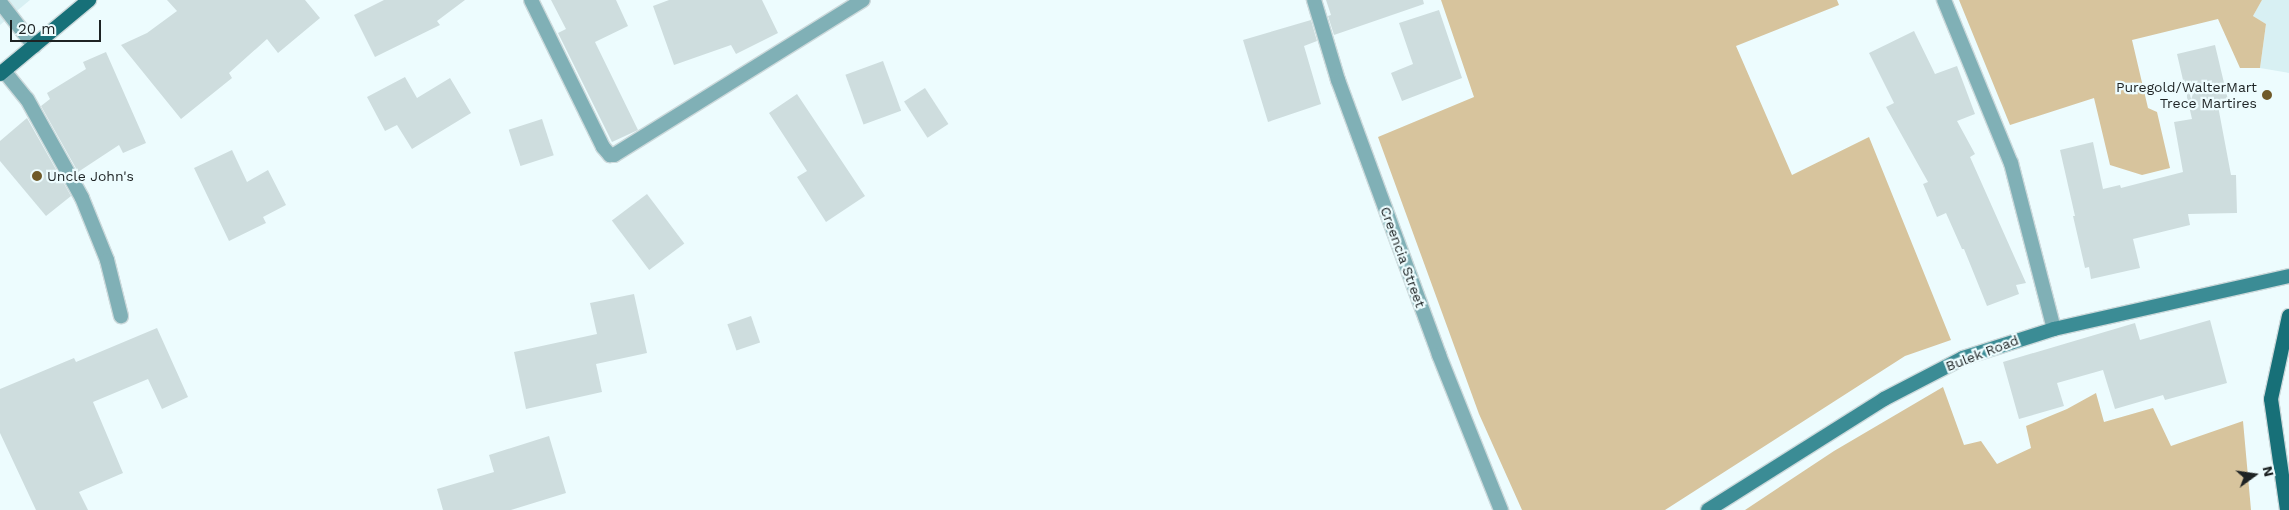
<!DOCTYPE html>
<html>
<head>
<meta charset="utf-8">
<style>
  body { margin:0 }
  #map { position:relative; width:2289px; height:510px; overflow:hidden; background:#edfcfe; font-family:"Work Sans",sans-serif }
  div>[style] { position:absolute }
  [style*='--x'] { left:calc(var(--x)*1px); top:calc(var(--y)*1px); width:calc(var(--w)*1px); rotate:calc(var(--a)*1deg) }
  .built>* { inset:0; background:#d8f0f3 }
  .forest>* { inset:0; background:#d7c49d }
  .building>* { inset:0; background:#ceddde; transform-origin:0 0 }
  .roads { filter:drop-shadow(1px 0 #ccd9db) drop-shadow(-1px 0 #ccd9db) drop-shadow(0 1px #ccd9db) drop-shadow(0 -1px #ccd9db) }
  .service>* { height:14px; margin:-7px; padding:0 7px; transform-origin:7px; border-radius:7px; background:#80b0b6 }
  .minor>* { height:14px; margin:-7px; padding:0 7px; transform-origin:7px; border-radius:7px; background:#80b0b6 }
  .tertiary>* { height:14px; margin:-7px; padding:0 7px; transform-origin:7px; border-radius:7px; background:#80b0b6 }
  .secondary>* { height:14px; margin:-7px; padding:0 7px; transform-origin:7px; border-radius:7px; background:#3b8c95 }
  .primary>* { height:14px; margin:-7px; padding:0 7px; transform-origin:7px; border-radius:7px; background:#177078 }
  .dots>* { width:14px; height:14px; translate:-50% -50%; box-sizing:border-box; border:2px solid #edfcfe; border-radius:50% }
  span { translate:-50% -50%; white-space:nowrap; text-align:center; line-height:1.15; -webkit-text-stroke:4.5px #edfcfe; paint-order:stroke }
  .poi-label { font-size:14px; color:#1e2324 }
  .right { translate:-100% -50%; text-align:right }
  .left { translate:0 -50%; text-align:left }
  .street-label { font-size:14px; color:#1e2324 }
  .north { position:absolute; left:2229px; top:450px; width:50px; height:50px; -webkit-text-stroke:4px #edfcfe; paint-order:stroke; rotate:76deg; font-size:14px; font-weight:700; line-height:20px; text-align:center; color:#1e2324 }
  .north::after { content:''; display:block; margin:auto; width:18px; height:22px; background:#1e2324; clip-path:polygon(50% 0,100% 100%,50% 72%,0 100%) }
  .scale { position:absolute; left:10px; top:20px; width:91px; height:22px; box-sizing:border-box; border:2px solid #1e2324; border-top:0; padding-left:6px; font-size:15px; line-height:18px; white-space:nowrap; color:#1e2324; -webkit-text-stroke:4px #edfcfe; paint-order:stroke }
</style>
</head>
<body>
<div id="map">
  <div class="built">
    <div style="clip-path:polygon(0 0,30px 0,0 25px)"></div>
    <div style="clip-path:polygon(2262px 0,2289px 0,2289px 73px,2260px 68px,2266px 24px,2253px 16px)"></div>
  </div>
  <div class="forest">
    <div style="clip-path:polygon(1441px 0,1837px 0,1839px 5px,1736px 46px,1792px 175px,1869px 137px,1951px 340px,1905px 356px,1665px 510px,1522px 510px,1479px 414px,1378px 137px,1474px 97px)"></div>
    <div style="clip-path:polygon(1959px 0,2262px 0,2253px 16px,2266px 24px,2260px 68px,2240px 68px,2218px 19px,2132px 40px,2148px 108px,2157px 112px,2170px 168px,2142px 175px,2110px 165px,2094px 98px,2010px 125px)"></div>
    <div style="clip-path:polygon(1943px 387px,1964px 445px,1981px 441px,1997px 464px,2031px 448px,2026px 426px,2067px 409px,2096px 393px,2104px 422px,2153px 408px,2171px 446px,2243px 421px,2251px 510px,1745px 510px,1834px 451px)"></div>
  </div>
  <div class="building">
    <div style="clip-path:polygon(167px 0,305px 0,320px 18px,278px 53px,267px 39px,229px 73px,232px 78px,181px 119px,121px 45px,147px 33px,177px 11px)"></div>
    <div style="clip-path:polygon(384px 0,465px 0,437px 21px,440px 25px,375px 57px,354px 15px)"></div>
    <div style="clip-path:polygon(551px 0,616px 0,628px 26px,595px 42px,638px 130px,612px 142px,558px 33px,566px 29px)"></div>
    <div style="clip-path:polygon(669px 0,762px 0,778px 33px,736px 54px,731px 45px,674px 65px,653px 6px)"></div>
    <div style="clip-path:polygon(1326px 0,1423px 0,1424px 4px,1334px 35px,1328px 16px,1331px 15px)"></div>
    <div style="clip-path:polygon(1439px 10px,1462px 78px,1402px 101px,1391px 73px,1413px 64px,1399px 23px)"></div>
    <div style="clip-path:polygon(1311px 20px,1317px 41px,1304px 46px,1321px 104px,1268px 122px,1243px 40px)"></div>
    <div style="clip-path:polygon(1914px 31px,1935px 74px,1957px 66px,1975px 114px,1957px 121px,1975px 154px,1970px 157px,2026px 283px,2016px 285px,2019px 294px,1987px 306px,1964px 249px,1962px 249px,1946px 213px,1937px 217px,1923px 184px,1928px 182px,1886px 107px,1894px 103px,1869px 53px)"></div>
    <div style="clip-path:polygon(2215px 45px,2229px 104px,2218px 106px,2231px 175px,2236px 175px,2237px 213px,2188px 214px,2190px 225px,2133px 239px,2140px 268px,2091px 279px,2089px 267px,2085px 268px,2073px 216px,2075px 216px,2060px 150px,2093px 142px,2103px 189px,2120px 185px,2121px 188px,2183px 172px,2174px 122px,2192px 119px,2177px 54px)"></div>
    <div style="clip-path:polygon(106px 52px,146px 143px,123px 153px,119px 145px,78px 172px,41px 106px,50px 99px,47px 93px,86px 69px,83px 62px)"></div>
    <div style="left:883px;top:61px;width:53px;height:40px;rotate:70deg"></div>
    <div style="clip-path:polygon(405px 77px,417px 98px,450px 78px,471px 113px,412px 149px,397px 125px,385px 131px,367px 97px)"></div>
    <div style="left:925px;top:88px;width:43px;height:25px;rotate:57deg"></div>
    <div style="clip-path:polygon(797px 94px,865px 196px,826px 222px,797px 177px,807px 171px,769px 113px)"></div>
    <div style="clip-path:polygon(27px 118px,71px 196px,46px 216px,0 161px,0 141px)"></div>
    <div style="left:542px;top:119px;width:38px;height:35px;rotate:72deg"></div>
    <div style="clip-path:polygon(232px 150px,247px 182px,268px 170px,286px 205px,263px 217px,266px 223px,229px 241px,194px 168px)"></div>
    <div style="left:647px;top:194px;width:62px;height:44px;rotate:53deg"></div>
    <div style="clip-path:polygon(634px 294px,647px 353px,596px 364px,602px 392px,526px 409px,514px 352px,597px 334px,590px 303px)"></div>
    <div style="left:751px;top:316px;width:28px;height:25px;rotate:71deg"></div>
    <div style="clip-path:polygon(2210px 320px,2227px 383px,2165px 400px,2163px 395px,2115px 409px,2103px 370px,2057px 383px,2064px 406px,2019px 419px,2003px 362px,2135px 323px,2140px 340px)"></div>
    <div style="clip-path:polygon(157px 328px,188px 397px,162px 409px,148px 379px,93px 402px,123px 473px,79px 492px,88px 510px,36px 510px,0 433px,0 389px,74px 358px,76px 362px)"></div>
    <div style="clip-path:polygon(549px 436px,566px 493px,511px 510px,443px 510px,437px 489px,494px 472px,489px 455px)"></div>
  </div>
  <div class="roads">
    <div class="service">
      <div style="--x:0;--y:2;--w:56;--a:52.3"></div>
      <div style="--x:4;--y:71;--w:36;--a:51"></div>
      <div style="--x:27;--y:99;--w:113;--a:60.9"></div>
      <div style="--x:82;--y:198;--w:67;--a:68"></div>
      <div style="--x:107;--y:260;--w:58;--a:76"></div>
    </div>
    <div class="minor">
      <div style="--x:531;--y:0;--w:164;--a:63.9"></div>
      <div style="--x:603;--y:147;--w:11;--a:49"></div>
      <div style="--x:610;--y:155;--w:4;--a:0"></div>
      <div style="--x:614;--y:155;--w:293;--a:-31.9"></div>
      <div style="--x:1944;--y:0;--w:176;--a:67.7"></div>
      <div style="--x:2011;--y:163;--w:171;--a:75.5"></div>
    </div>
    <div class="tertiary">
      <div style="--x:1314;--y:0;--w:84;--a:73.3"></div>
      <div style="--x:1338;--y:80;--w:293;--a:69.8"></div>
      <div style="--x:1439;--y:355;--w:167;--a:68.2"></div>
    </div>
    <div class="secondary">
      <div style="--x:1708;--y:510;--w:208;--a:-32.2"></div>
      <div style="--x:1884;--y:399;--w:89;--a:-27.4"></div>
      <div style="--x:1963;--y:358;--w:96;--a:-17.7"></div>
      <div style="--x:2054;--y:329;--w:241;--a:-12.7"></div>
    </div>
    <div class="primary">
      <div style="--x:0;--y:74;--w:116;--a:-39.7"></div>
      <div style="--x:2287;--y:510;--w:112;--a:-98.2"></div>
      <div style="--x:2271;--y:399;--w:85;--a:-77.8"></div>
    </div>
  </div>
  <div class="dots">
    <div style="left:2267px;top:95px;background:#705a29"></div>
    <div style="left:37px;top:176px;background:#705a29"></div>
  </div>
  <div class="poi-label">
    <span class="right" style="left:2257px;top:95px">Puregold/WalterMart<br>Trece Martires</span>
    <span class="left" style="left:47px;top:176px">Uncle John's</span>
  </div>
  <div class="street-label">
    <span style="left:1403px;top:257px;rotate:70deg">Creencia Street</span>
    <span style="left:1982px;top:353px;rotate:-21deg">Bulek Road</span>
  </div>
  <div class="north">N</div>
  <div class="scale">20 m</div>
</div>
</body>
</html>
